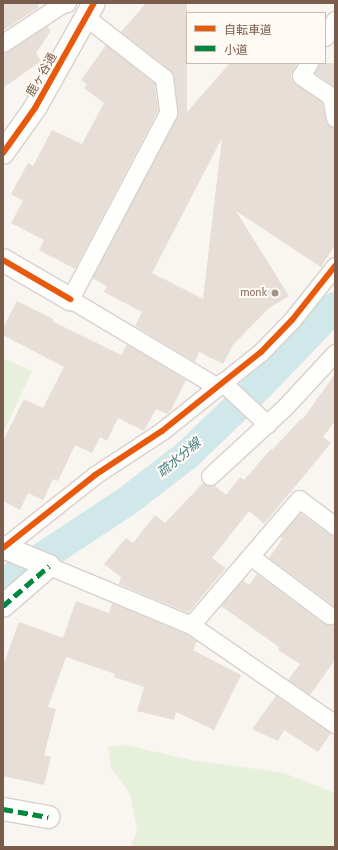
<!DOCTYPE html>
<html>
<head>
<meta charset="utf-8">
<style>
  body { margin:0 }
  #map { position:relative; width:338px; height:850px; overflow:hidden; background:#f9f5f0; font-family:"Alegreya Sans","Noto Sans JP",sans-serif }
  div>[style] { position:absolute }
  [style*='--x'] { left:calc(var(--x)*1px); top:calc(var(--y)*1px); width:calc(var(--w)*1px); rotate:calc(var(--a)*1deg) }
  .green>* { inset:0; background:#e7f0db }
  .canal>* { height:30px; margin:-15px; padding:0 15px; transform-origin:15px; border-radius:15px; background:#d0e8ea }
  .building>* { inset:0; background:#e6ded7 }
  .roads { filter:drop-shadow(1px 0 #d7d1cb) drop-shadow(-1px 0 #d7d1cb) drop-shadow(0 1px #d7d1cb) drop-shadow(0 -1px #d7d1cb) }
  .lane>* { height:17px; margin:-8.5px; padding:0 8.5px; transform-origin:8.5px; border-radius:8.5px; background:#fefefd }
  .street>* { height:22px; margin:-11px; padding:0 11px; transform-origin:11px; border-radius:11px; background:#fefefd }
  .secondary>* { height:22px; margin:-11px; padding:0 11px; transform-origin:11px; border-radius:11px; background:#fefefd }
  .quiet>* { height:5px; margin-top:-2.5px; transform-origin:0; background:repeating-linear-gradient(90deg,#00873e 0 10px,transparent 0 15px) }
  .cycleway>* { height:6px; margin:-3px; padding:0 3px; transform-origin:3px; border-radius:3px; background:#e8590c }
  .dots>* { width:11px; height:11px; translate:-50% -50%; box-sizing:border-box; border:2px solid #fffaf3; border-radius:50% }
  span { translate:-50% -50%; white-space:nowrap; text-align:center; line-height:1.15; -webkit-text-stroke:4px #fffaf3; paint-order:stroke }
  .street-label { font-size:12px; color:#7a5c4d }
  .poi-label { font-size:12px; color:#7a5c4d }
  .right { translate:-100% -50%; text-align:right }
  .water-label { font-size:13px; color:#437c86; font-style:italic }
  .frame { position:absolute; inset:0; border:4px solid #7a5c4d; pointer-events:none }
  .legend { position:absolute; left:186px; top:12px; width:140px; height:52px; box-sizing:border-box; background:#fffaf3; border:1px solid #cabbb1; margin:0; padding:5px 7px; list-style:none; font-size:12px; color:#7a5c4d }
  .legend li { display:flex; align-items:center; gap:8px; height:20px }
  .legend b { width:20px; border:1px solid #cabbb1 }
</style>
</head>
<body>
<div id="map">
  <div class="green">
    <div style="clip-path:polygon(3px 358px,32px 371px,3px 433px)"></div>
    <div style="clip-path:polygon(126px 745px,191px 760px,284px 773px,335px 793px,335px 847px,131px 847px,137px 830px,130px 794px,111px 768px,108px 747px)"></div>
  </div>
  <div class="canal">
    <div style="--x:3;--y:583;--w:147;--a:-33.4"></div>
    <div style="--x:126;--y:502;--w:78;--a:-37.7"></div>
    <div style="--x:188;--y:454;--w:98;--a:-43.8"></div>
    <div style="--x:259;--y:386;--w:110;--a:-46.1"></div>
  </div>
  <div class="building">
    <div style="clip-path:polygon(3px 3px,37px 3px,39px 7px,3px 31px)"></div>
    <div style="clip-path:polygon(evenodd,146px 3px,187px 3px,187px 112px,230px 63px,297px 63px,291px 75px,292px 81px,322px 102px,327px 124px,335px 128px,335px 245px,321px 267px,236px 211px,289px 296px,269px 308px,233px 345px,223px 364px,199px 352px,195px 362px,135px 326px,142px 312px,104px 292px,107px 286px,92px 278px,177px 117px,178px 112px,173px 73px,121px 32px,146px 3px,222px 138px,217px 180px,203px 299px,152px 273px,222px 138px)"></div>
    <div style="clip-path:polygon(48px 26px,50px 32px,36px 53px,41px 61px,3px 88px,3px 53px,9px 51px)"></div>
    <div style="clip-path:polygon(106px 45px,155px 83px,158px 111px,75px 269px,39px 250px,44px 240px,11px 223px,23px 201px,11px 194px,28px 163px,33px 166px,52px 130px,82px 144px,104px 103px,84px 88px,87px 84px,81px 80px)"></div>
    <div style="clip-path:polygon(319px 63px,335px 63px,335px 87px,315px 73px)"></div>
    <div style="clip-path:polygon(17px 301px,53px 319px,52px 321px,121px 355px,127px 344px,186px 380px,171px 410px,167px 414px,156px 409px,144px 431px,118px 418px,107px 441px,100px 437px,92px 453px,75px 445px,58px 481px,53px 479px,43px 500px,28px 493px,20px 510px,3px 501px,3px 441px,24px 399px,43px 408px,64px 367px,3px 335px,3px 328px)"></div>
    <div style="clip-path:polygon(335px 374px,335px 421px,323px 437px,331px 443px,264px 524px,249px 511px,212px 558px,226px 568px,188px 613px,119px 584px,121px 577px,104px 564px,126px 538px,133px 543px,155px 515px,165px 523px,203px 483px,207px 486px,214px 485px,226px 495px,240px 477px,244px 480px,271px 449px,272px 450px,301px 419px,302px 420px)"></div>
    <div style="clip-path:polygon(300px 513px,329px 534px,335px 536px,335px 607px,269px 558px,279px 544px,282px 538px,280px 537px)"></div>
    <div style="clip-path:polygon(257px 574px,323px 623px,328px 625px,335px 623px,335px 660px,310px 695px,288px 680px,300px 664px,278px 650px,279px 647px,221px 606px,243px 580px,249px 585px)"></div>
    <div style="clip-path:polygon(76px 601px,109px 613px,112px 603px,186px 634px,197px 641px,193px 650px,241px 675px,214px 730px,176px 712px,174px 720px,137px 711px,144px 687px,114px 677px,115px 674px,66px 657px,48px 707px,56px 709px,44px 755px,51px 757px,44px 785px,3px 776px,3px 665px,19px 622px,63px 638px)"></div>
    <div style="clip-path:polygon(276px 696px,331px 733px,318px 752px,284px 730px,278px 741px,252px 729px)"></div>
  </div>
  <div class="roads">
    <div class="lane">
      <div style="--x:87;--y:18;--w:98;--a:37.9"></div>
      <div style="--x:164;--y:78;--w:35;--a:83"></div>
      <div style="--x:168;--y:113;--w:210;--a:117.8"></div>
      <div style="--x:70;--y:299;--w:170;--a:30.8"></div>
      <div style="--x:325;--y:37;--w:20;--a:-60"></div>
      <div style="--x:3;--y:43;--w:71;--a:-33.5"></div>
      <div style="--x:62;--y:4;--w:5;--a:-11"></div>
      <div style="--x:309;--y:63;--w:15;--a:122"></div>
      <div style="--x:301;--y:76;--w:36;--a:34"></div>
      <div style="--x:331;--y:96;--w:22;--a:80"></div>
      <div style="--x:222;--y:382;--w:62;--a:43"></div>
      <div style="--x:210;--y:476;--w:100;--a:-42.6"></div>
      <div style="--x:284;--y:408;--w:75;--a:-47.2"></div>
      <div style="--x:3;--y:548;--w:117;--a:-38.4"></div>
      <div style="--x:95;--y:475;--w:80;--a:-33.3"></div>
      <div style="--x:162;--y:431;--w:127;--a:-38.6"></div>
      <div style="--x:261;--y:352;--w:45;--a:-45.9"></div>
      <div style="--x:292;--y:320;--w:69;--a:-51.5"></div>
      <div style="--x:250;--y:556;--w:99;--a:36.8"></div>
      <div style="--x:49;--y:566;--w:154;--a:22.6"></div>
      <div style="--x:191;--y:625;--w:175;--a:34.5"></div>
      <div style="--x:191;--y:625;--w:166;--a:-49.4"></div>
      <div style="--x:299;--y:499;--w:45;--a:36.9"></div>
    </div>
    <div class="street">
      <div style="--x:3;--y:260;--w:78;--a:30.2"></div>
      <div style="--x:3;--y:547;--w:50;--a:22.4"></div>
      <div style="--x:49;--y:566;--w:61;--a:139"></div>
      <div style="--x:3;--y:809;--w:46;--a:10.1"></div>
    </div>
    <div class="secondary">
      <div style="--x:3;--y:153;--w:55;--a:-54.6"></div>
      <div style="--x:35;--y:108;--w:120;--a:-60.7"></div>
    </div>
  </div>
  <div class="quiet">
    <div style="--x:3;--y:606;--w:61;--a:-41"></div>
    <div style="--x:3;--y:809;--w:46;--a:10.1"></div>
  </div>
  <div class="cycleway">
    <div style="--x:3;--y:153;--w:55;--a:-54.6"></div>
    <div style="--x:35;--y:108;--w:120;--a:-60.7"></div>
    <div style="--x:3;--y:260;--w:78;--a:30.2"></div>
    <div style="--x:3;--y:548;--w:117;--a:-38.4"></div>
    <div style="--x:95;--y:475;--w:80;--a:-33.3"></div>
    <div style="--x:162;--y:431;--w:127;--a:-38.6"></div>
    <div style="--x:261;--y:352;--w:45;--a:-45.9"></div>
    <div style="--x:292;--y:320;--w:69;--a:-51.5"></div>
  </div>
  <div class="dots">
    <div style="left:275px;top:293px;background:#a69286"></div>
  </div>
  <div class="street-label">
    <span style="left:42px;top:75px;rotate:-60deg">鹿ヶ谷通</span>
  </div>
  <div class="poi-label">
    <span class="right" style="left:267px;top:293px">monk</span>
  </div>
  <div class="water-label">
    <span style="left:180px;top:459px;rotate:-40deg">疏水分線</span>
  </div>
  <div class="frame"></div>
  <ul class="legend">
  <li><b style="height:5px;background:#e8590c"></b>自転車道</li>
  <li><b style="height:5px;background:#00873e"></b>小道</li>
  </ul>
</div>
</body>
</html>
